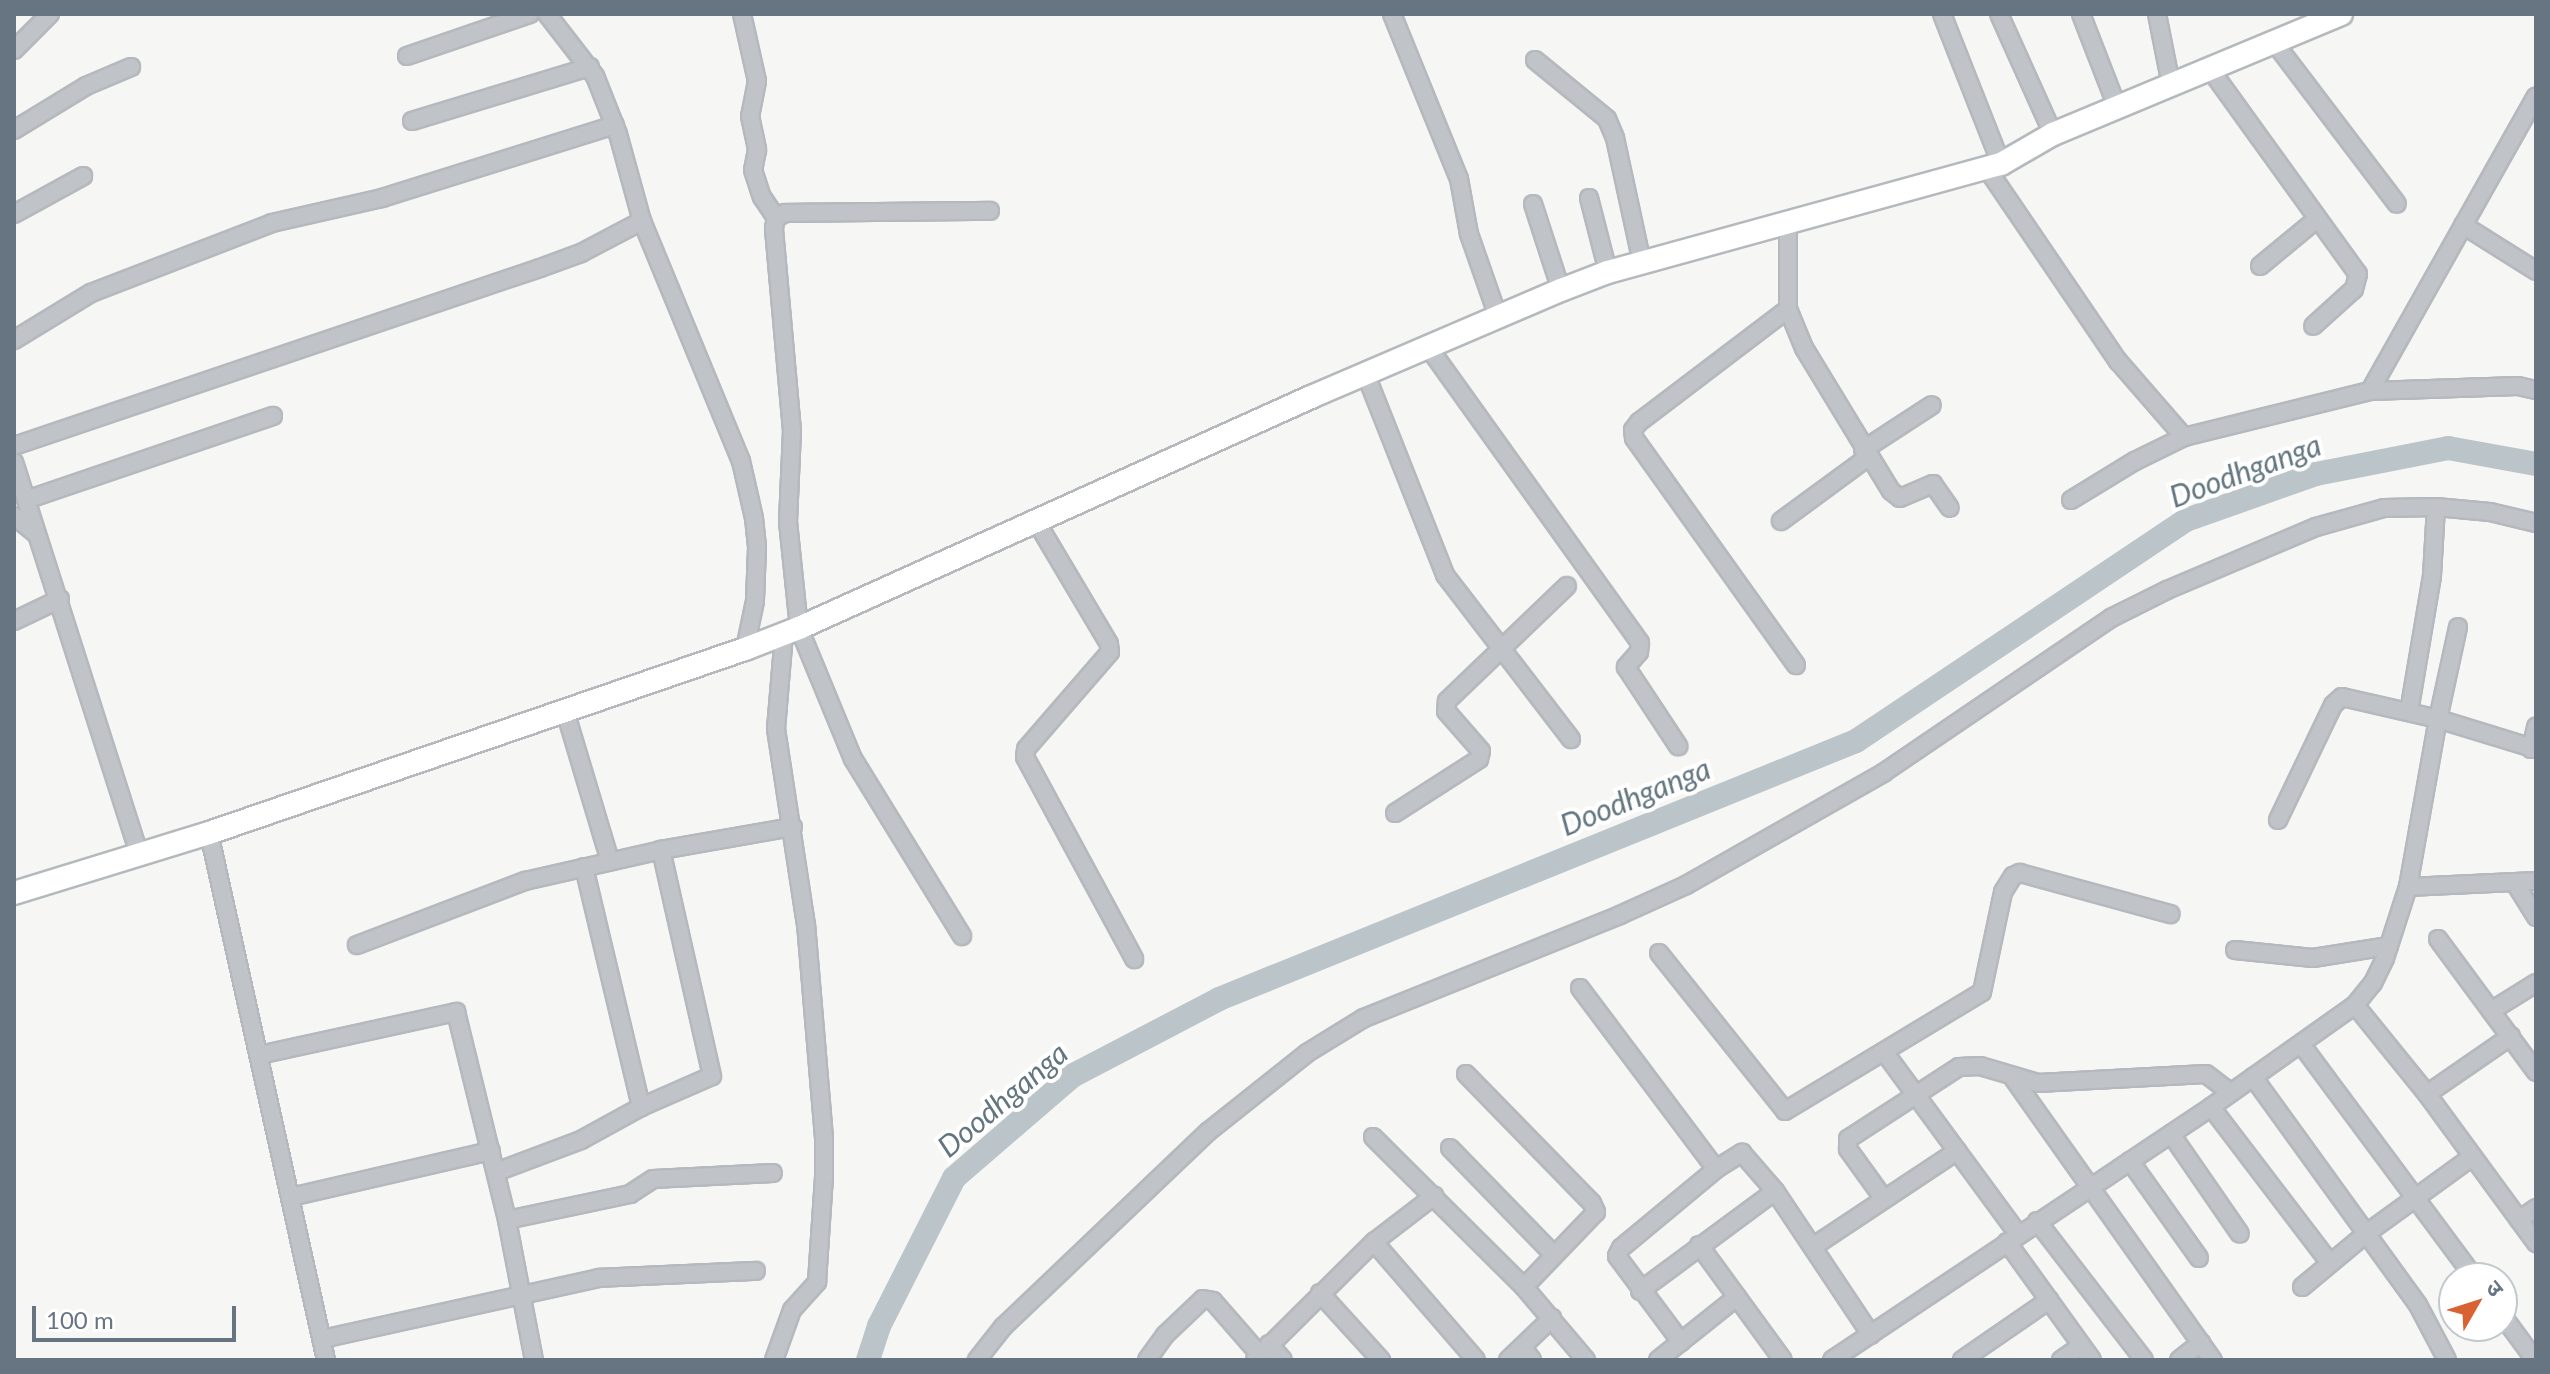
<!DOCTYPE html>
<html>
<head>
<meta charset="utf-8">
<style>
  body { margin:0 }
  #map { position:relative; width:2550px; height:1374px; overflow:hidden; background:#f6f7f4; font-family:Lato,"Noto Sans Devanagari",sans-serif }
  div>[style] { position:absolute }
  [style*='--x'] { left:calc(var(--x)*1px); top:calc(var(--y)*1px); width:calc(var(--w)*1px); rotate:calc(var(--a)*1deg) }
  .river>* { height:24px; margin:-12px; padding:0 12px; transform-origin:12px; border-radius:12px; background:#bac4c9 }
  .roads { filter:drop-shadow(2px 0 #b5b9bd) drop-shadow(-2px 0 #b5b9bd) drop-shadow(0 2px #b5b9bd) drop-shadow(0 -2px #b5b9bd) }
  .street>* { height:16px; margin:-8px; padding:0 8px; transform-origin:8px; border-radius:8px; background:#c0c3c7 }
  .secondary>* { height:22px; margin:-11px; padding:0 11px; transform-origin:11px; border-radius:11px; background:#fff }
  span { translate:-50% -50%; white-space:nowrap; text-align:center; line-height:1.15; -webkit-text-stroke:8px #fff; paint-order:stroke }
  .water-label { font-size:30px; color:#63767f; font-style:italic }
  .frame { position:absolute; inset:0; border:16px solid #677583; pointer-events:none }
  .north { position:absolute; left:2438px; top:1262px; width:80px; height:80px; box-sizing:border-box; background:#fff; border:2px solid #c2c8cd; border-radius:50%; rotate:51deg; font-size:22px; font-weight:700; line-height:32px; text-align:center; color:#677583 }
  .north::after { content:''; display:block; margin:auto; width:28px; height:36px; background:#d86232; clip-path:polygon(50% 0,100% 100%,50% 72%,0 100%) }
  .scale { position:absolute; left:32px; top:1306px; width:204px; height:36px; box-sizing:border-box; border:4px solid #677583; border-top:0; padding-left:10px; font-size:24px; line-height:28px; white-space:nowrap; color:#677583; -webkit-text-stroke:6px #fff; paint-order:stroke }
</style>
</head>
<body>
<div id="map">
  <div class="river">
    <div style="--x:868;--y:1360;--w:36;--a:-72"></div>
    <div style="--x:879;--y:1326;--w:166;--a:-63.1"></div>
    <div style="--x:954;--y:1178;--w:156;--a:-40.8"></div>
    <div style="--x:1072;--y:1076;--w:166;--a:-27.6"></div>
    <div style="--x:1219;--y:999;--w:687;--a:-22.05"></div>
    <div style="--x:1856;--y:741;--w:397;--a:-33.8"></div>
    <div style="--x:2186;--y:520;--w:138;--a:-19.5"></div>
    <div style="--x:2316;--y:474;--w:135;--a:-11.1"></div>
    <div style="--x:2448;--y:448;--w:89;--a:10.3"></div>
  </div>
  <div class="roads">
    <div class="street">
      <div style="--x:547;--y:14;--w:78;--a:52.3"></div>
      <div style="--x:595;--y:76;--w:62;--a:68.4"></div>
      <div style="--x:618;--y:134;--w:90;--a:74.6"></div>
      <div style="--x:642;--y:221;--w:260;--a:67.6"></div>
      <div style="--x:741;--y:461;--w:58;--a:77.2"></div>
      <div style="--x:754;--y:518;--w:30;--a:84"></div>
      <div style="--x:757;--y:548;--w:53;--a:92.2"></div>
      <div style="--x:755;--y:601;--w:49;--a:101.8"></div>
      <div style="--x:742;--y:14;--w:69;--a:77.4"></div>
      <div style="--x:757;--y:81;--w:36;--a:101"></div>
      <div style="--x:750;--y:116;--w:35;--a:78"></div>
      <div style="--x:757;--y:150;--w:20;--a:101"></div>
      <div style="--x:753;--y:170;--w:28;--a:72"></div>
      <div style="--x:762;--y:197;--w:25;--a:56"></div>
      <div style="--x:1392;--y:14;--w:178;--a:67.9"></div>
      <div style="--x:1459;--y:179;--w:56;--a:79.7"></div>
      <div style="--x:1469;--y:234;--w:88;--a:70.7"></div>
      <div style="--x:1942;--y:14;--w:161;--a:68.5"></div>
      <div style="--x:1999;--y:14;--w:132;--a:65.8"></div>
      <div style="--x:2081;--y:14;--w:100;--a:68.8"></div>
      <div style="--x:2157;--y:14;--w:72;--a:78.8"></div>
      <div style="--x:2274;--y:42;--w:203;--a:52.8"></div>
      <div style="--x:14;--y:50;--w:51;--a:-45"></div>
      <div style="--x:407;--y:56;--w:130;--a:-18.9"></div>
      <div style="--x:1535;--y:60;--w:93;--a:39.3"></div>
      <div style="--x:1607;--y:119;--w:21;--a:67"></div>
      <div style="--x:1615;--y:138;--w:128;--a:77.8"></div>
      <div style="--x:2210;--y:69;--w:253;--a:54.2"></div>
      <div style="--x:2358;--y:274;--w:16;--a:105"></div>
      <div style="--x:2354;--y:289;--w:55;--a:137.9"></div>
      <div style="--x:412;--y:121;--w:186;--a:-16.9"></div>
      <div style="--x:14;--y:130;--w:84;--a:-31.4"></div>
      <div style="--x:86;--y:86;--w:49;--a:-22.9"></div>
      <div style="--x:1986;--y:167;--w:235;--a:55.8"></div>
      <div style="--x:2118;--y:361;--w:101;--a:49"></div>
      <div style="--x:2184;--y:437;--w:192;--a:-13.9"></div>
      <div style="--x:2370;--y:391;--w:338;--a:-60.6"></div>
      <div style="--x:1589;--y:198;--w:76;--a:75.6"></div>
      <div style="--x:1533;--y:204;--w:90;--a:72"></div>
      <div style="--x:14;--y:214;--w:79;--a:-28.8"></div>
      <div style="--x:1788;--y:221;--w:88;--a:90"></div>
      <div style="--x:1788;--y:309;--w:42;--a:67.7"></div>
      <div style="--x:1804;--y:348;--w:167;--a:58.7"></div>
      <div style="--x:1891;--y:491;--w:11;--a:38"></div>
      <div style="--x:1900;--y:498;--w:36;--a:-23"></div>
      <div style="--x:1933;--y:484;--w:29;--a:55"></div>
      <div style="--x:2463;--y:225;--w:86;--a:32.2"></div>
      <div style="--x:2260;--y:266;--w:74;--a:-39.5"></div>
      <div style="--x:1788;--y:309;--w:187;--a:142.8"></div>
      <div style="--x:1639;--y:422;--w:10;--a:127"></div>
      <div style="--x:1633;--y:430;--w:8;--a:83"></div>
      <div style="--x:1634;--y:438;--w:279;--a:54.5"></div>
      <div style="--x:14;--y:340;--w:90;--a:-31.4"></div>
      <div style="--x:91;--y:293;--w:194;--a:-21.1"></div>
      <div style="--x:272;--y:223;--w:113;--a:-12.8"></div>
      <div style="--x:382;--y:198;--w:244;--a:-17.4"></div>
      <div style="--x:1429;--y:348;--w:363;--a:54.4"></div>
      <div style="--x:1640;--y:643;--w:9;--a:96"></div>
      <div style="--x:1639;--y:652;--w:20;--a:131"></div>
      <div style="--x:1626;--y:667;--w:95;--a:56.6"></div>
      <div style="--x:1366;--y:375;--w:215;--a:68.4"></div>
      <div style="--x:1445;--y:575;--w:207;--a:52.5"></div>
      <div style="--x:2370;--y:391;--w:148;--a:-1.9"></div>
      <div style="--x:2518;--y:386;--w:18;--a:13"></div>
      <div style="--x:14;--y:446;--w:555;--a:-18.7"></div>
      <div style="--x:540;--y:268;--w:44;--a:-20.1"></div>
      <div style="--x:581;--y:253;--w:69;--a:-27.7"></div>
      <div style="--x:1863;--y:450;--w:82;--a:-33.1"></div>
      <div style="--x:14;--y:462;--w:411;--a:72.3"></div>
      <div style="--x:26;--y:500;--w:261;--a:-18.8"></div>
      <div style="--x:2071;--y:500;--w:75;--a:-31.4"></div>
      <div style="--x:2135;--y:461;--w:55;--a:-26.1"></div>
      <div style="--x:14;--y:516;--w:28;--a:39"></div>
      <div style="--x:1036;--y:521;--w:143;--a:59.3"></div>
      <div style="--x:1109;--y:644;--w:8;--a:83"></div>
      <div style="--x:1110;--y:652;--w:128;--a:130.9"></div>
      <div style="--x:1026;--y:749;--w:8;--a:97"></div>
      <div style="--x:1025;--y:757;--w:230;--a:61.6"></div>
      <div style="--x:1781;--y:521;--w:108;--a:-36.3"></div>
      <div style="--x:14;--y:621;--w:51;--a:-25.6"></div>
      <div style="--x:565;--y:711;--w:157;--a:73.3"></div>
      <div style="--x:2409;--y:712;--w:138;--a:-80.4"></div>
      <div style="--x:2432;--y:576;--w:69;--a:-86.7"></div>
      <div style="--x:2531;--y:749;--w:23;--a:-77"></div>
      <div style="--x:1395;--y:813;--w:100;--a:-32.7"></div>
      <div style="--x:1479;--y:759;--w:8;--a:-76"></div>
      <div style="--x:1481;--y:751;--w:53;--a:-131.2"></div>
      <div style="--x:1446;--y:711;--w:10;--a:-84"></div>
      <div style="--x:1447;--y:701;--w:166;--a:-43.8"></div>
      <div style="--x:2278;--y:820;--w:127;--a:-64.4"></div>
      <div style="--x:2333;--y:705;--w:12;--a:-42"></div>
      <div style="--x:2342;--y:697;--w:98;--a:12.9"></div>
      <div style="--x:2438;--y:719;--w:102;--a:17"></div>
      <div style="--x:209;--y:833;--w:540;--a:77.48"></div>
      <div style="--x:584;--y:867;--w:247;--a:76.6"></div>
      <div style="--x:2515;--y:883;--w:40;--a:58"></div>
      <div style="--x:2408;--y:887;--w:128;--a:-2.7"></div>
      <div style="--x:962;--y:936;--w:208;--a:-121.6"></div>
      <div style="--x:853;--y:759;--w:142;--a:-112.4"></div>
      <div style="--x:799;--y:628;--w:107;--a:-95.9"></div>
      <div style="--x:788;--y:522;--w:91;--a:-87.5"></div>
      <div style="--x:792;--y:431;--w:204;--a:-95.1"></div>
      <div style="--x:774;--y:228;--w:10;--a:-79"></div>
      <div style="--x:776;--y:218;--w:10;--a:-29"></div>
      <div style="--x:785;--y:213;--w:205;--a:-0.6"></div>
      <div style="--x:2438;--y:939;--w:165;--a:53.6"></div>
      <div style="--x:357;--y:945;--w:180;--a:-20.9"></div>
      <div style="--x:525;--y:881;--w:139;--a:-12.8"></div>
      <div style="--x:661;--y:850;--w:134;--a:-9.9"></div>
      <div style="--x:2235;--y:950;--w:78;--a:5.9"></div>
      <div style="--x:2313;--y:958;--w:77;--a:-9"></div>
      <div style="--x:1659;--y:953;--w:202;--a:51.4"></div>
      <div style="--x:1785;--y:1111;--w:230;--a:-31.1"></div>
      <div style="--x:1982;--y:992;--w:102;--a:-78.1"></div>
      <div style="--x:2003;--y:892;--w:19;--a:-58"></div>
      <div style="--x:2013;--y:876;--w:8;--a:-23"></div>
      <div style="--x:2020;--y:873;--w:156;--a:15.3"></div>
      <div style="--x:1580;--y:988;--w:226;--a:53.1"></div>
      <div style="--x:2355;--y:1005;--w:114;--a:51"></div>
      <div style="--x:2427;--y:1094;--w:185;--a:53.8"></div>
      <div style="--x:2491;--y:1011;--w:53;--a:-31.9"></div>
      <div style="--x:2301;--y:1044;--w:292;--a:53.4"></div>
      <div style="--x:1885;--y:1053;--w:225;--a:53.7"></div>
      <div style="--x:259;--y:1055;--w:202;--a:-12.3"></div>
      <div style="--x:456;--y:1012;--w:214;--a:76.2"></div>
      <div style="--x:507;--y:1220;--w:143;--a:79.1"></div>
      <div style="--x:1466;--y:1074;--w:180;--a:45.7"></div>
      <div style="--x:1592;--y:1203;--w:10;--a:66"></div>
      <div style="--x:1596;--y:1212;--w:104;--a:133.8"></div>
      <div style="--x:2253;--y:1077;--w:281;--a:54.1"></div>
      <div style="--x:2418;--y:1305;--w:62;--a:62.2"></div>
      <div style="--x:2013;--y:1078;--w:346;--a:54.7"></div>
      <div style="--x:2427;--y:1094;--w:102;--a:-34.6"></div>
      <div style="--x:2211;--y:1107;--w:196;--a:52.7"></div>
      <div style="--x:2171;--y:1134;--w:121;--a:55.4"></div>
      <div style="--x:1373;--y:1137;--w:213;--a:44.8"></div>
      <div style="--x:1524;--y:1287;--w:96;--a:49.7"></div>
      <div style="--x:1450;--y:1148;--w:149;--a:45.8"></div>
      <div style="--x:2130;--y:1161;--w:119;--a:54.6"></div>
      <div style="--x:496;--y:1172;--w:91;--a:-20.6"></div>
      <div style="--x:581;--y:1140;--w:68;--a:-28.8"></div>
      <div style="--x:641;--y:1107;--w:77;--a:-23.6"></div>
      <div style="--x:712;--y:1076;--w:232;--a:-102.7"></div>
      <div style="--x:291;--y:1197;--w:205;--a:-13"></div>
      <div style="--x:1884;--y:1199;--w:62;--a:-125.8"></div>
      <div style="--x:1848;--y:1149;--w:10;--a:-90"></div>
      <div style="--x:1848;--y:1139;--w:132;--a:-33"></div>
      <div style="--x:1959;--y:1067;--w:21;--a:-3"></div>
      <div style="--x:1980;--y:1066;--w:60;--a:16.3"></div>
      <div style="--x:2038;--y:1083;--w:168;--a:-3.1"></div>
      <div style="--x:2206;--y:1074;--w:30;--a:37"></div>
      <div style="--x:507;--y:1220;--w:126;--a:-11.9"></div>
      <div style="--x:630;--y:1194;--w:27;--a:-33"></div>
      <div style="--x:653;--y:1179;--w:120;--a:-2.9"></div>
      <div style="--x:2519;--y:1220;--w:21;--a:-35"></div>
      <div style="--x:2037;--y:1221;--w:175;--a:52.4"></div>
      <div style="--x:1374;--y:1242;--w:156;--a:49.2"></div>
      <div style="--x:2007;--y:1242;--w:145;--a:54.2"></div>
      <div style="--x:1699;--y:1245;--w:142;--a:53.9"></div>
      <div style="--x:1814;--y:1246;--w:172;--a:-33.6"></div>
      <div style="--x:2302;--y:1287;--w:85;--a:-39.7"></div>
      <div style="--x:2367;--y:1233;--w:130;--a:-35.9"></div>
      <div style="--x:1640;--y:1291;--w:168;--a:-36.5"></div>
      <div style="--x:1320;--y:1293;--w:91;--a:47.7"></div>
      <div style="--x:2502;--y:1315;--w:56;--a:53.7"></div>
      <div style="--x:322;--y:1339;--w:284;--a:-12.4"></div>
      <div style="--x:599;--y:1278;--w:157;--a:-2.6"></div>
      <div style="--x:1681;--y:1342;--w:107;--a:-126.7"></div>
      <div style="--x:1617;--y:1256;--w:9;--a:-63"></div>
      <div style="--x:1621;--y:1248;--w:124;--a:-39.7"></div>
      <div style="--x:1716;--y:1169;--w:31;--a:-32"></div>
      <div style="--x:1742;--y:1153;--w:50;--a:49"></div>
      <div style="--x:1775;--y:1191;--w:173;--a:56.3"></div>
      <div style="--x:1269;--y:1344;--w:21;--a:49"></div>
      <div style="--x:1522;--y:1347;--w:16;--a:52"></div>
      <div style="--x:774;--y:1360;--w:53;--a:-70.2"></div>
      <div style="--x:792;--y:1310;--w:38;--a:-48"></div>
      <div style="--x:817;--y:1282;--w:105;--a:-86.2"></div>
      <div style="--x:824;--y:1177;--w:39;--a:-90"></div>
      <div style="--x:824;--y:1138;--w:214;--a:-94.8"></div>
      <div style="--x:806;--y:925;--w:198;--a:-98.7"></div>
      <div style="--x:776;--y:729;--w:95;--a:-85.2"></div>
      <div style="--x:977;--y:1360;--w:42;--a:-51.8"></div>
      <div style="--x:1003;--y:1327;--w:284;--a:-43.6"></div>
      <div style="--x:1209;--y:1131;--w:125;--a:-38.5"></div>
      <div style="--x:1307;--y:1053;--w:67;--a:-31.6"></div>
      <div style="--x:1364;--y:1018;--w:276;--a:-21.9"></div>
      <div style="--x:1620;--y:915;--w:72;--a:-24.4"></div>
      <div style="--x:1686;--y:885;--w:227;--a:-29.6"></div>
      <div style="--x:1883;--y:773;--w:276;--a:-34.2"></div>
      <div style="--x:2111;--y:618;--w:63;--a:-26.6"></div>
      <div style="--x:2167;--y:590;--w:162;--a:-22.9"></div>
      <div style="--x:2316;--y:527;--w:71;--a:-15.6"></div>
      <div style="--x:2384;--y:508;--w:52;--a:-1.1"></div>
      <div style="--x:2436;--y:507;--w:54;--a:5.3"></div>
      <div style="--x:2490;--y:512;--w:47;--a:13.4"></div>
      <div style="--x:1147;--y:1360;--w:31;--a:-54"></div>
      <div style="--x:1165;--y:1335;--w:52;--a:-43.5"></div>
      <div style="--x:1203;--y:1299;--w:10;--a:11"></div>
      <div style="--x:1213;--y:1301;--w:70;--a:49"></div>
      <div style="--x:1255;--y:1360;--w:168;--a:-44.8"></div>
      <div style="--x:1374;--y:1242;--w:76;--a:-37.5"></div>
      <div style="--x:1508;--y:1360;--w:61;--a:-43.7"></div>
      <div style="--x:1658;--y:1360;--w:101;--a:-38.6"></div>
      <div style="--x:1832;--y:1360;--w:456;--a:-33.7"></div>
      <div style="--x:2211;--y:1107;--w:176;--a:-35.3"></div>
      <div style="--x:2355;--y:1005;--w:28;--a:-51"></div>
      <div style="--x:2373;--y:983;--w:28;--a:-64"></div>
      <div style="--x:2385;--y:958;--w:75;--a:-72.1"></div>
      <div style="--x:2408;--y:887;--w:171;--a:-79.9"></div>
      <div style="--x:2438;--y:719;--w:94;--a:-77.7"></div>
      <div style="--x:1962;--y:1360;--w:106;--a:-34.6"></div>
      <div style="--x:2061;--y:1360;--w:24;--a:-35"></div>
      <div style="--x:2179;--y:1360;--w:28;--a:-38"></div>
    </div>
    <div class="secondary">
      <div style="--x:14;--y:893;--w:204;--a:-17.1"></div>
      <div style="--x:209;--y:833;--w:567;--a:-18.95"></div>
      <div style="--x:745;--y:649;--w:58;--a:-21.3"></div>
      <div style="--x:799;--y:628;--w:562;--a:-24.28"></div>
      <div style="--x:1311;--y:397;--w:272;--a:-23.2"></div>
      <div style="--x:1561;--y:290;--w:50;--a:-21"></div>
      <div style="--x:1608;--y:272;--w:408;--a:-15.4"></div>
      <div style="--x:2001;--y:164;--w:60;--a:-30"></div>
      <div style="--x:2053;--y:134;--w:312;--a:-22.6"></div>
    </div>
  </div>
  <div class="water-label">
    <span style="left:2245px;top:470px;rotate:-20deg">Doodhganga</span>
    <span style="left:1635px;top:796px;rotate:-22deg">Doodhganga</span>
    <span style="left:1002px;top:1099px;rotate:-40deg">Doodhganga</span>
  </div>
  <div class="frame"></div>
  <div class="north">उ</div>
  <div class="scale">100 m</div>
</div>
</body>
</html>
